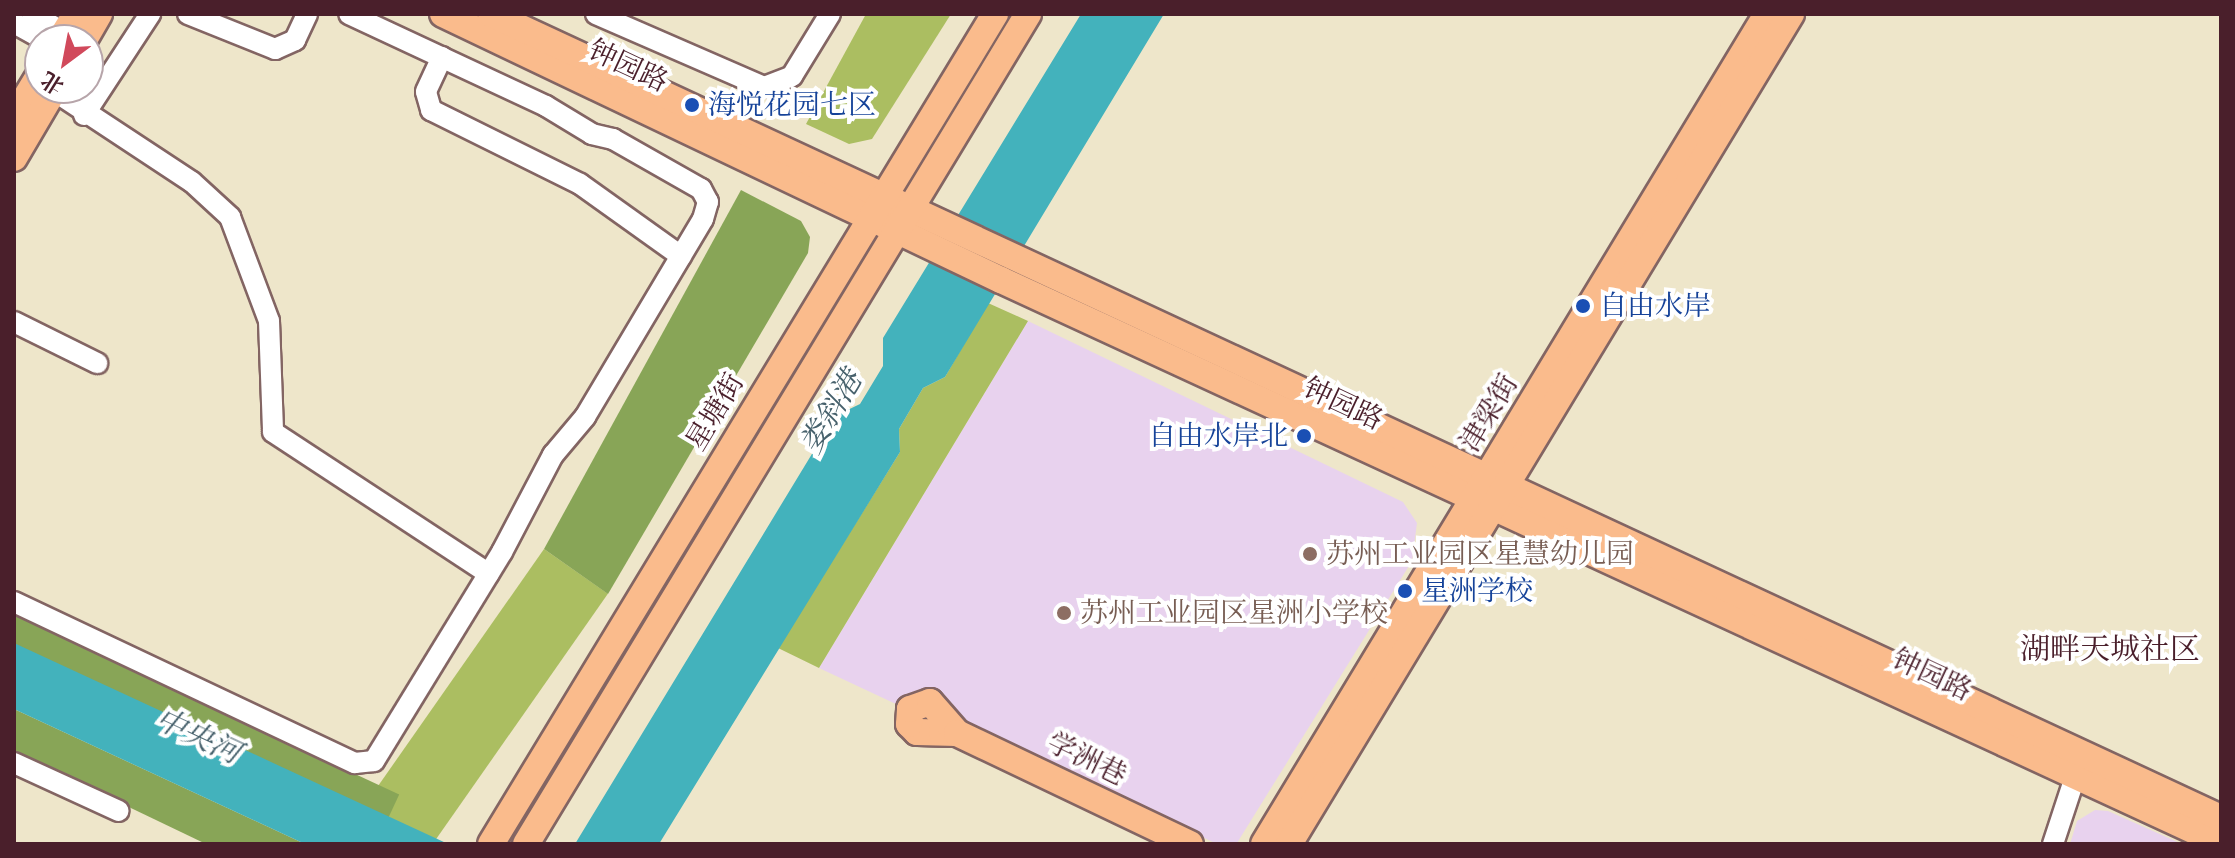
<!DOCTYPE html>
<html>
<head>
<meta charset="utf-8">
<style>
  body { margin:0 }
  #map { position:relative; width:2235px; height:858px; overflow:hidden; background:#eee6ca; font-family:Alegreya,"Noto Serif SC",serif }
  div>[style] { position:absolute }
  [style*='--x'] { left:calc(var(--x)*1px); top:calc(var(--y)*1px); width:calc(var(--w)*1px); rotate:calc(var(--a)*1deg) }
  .built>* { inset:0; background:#e8d2ee }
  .green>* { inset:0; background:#abbe61; transform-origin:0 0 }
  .forest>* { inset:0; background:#88a557; transform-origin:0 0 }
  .water>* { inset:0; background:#43b2bc }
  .roads { filter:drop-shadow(2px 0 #836563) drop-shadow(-2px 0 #836563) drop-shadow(0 2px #836563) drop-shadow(0 -2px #836563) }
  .minor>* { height:20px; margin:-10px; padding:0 10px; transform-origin:10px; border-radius:10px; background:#fff }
  .major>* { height:26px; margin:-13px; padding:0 13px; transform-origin:13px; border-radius:13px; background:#fabb8c }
  .dots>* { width:22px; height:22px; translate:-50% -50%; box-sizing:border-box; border:4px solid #fff; border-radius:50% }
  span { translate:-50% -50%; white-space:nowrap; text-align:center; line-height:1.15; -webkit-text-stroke:8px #fff; paint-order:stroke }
  .street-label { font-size:28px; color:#4a1f2b }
  .transit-label { font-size:28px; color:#164399 }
  .left { translate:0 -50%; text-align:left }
  .right { translate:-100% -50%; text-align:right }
  .education-label { font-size:28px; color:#785e54 }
  .water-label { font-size:30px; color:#47616c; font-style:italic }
  .neighbourhood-label { font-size:30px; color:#4a1f2b }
  .frame { position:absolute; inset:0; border:16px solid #4a1f2b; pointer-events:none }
  .north { position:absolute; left:24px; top:24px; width:80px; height:80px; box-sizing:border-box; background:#fff; border:2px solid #b7a5aa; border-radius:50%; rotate:212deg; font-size:22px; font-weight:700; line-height:32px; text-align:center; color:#4a1f2b }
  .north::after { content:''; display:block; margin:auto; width:28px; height:36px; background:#d1495b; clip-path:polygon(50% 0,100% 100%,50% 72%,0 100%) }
</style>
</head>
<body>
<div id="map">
  <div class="built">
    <div style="clip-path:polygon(1028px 321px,1403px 502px,1417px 523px,1412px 561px,1237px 843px,1213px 842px,962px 725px,900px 701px,898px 705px,819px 668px)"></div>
    <div style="clip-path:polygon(2095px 810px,2108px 811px,2182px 844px,2070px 844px,2077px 821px)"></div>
  </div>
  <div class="green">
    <div style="clip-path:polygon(866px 14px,951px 14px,872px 139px,849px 144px,806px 124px)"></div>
    <div style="clip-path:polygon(988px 303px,1028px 321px,819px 668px,778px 648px,900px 452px,899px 429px,923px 388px,945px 377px)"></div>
    <div style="left:544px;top:549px;width:78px;height:311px;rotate:35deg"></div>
  </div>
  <div class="forest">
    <div style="clip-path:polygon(741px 190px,801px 221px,810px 237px,808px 253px,608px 594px,544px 549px)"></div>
    <div style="left:14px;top:615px;width:425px;height:28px;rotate:25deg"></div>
    <div style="clip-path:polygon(14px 709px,305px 844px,206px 844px,14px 752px)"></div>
  </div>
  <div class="water">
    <div style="clip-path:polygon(1081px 14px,1164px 14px,945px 377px,923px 388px,899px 429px,900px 452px,659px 844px,575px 844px,835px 416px,860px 404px,883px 366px,883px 338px)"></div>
    <div style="clip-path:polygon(14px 643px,446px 843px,447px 844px,305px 844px,14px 709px)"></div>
  </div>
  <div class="roads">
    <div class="minor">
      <div style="--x:32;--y:14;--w:38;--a:30"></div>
      <div style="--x:188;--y:14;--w:94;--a:21.9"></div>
      <div style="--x:275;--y:49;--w:22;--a:-24"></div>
      <div style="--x:295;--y:40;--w:29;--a:-65"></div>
      <div style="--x:596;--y:14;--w:183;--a:23.5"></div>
      <div style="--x:764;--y:87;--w:30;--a:-21"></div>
      <div style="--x:792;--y:76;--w:73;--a:-58.5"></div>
      <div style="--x:14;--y:23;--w:35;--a:29"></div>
      <div style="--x:442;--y:57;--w:38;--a:115"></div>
      <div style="--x:426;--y:92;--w:19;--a:74"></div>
      <div style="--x:431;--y:110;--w:166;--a:26.4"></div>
      <div style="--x:580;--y:184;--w:124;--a:35.5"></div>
      <div style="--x:54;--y:91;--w:165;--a:33.4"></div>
      <div style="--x:192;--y:182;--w:52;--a:42.6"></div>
      <div style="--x:230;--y:217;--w:111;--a:69.4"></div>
      <div style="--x:269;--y:321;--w:111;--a:87.9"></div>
      <div style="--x:273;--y:432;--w:258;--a:33.3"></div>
      <div style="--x:84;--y:115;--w:121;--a:-56.8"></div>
      <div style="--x:14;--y:322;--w:93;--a:26.3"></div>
      <div style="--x:14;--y:602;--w:377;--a:25.3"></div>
      <div style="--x:355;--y:763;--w:19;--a:-6"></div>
      <div style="--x:374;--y:761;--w:245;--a:-58.5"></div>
      <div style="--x:502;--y:552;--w:110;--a:-62.3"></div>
      <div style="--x:553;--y:455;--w:50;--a:-49.9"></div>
      <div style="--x:585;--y:417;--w:230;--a:-59.2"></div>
      <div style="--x:703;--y:219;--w:18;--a:-74"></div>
      <div style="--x:708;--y:202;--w:15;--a:-118"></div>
      <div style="--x:701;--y:189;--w:101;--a:-150.4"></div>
      <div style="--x:613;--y:139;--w:22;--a:-167"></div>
      <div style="--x:592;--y:134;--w:54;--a:-148.7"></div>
      <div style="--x:546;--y:106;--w:217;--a:-155"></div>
      <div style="--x:14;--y:763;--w:115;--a:24.6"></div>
      <div style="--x:2053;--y:844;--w:86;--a:-71.8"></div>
    </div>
    <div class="major">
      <div style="--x:443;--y:14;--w:618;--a:25.49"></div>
      <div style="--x:1001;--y:280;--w:1344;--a:24.77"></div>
      <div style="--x:491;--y:14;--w:1908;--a:24.93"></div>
      <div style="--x:60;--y:40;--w:31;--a:-58"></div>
      <div style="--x:84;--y:40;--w:30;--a:-60"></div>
      <div style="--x:14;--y:117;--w:50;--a:-58.8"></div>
      <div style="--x:14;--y:158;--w:81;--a:-59.6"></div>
      <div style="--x:957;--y:733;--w:40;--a:-178.6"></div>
      <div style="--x:917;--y:732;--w:11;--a:-135"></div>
      <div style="--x:909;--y:724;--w:15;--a:-86"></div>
      <div style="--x:910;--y:709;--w:21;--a:-19"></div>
      <div style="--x:930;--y:702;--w:41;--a:48.9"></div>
      <div style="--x:957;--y:733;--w:258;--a:25.5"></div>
      <div style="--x:491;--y:844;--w:971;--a:-58.73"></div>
      <div style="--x:526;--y:844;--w:970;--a:-58.83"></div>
      <div style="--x:1264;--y:844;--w:971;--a:-58.78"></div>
      <div style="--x:1289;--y:844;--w:970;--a:-58.83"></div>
    </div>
  </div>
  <div class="dots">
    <div style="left:692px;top:105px;background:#1a4fb4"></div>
    <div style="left:1583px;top:306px;background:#1a4fb4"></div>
    <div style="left:1304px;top:436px;background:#1a4fb4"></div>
    <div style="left:1310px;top:554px;background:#8d6e63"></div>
    <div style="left:1405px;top:591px;background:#1a4fb4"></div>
    <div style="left:1064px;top:613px;background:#8d6e63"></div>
  </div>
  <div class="street-label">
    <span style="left:628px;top:66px;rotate:25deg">钟园路</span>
    <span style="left:1343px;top:404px;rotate:25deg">钟园路</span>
    <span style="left:715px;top:412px;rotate:-59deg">星塘街</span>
    <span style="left:1489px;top:413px;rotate:-59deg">津梁街</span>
    <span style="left:1932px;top:675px;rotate:25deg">钟园路</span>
    <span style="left:1087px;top:759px;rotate:26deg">学洲巷</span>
  </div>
  <div class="transit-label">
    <span class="left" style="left:708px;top:105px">海悦花园七区</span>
    <span class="left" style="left:1599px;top:306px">自由水岸</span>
    <span class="right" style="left:1288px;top:436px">自由水岸北</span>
    <span class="left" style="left:1421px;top:591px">星洲学校</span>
  </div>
  <div class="education-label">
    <span class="left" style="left:1326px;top:554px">苏州工业园区星慧幼儿园</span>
    <span class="left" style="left:1080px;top:613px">苏州工业园区星洲小学校</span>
  </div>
  <div class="water-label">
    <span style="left:831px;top:412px;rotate:-59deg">娄斜港</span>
    <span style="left:198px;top:736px;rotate:25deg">中央河</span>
  </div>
  <div class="neighbourhood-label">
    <span style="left:2110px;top:649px">湖畔天城社区</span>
  </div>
  <div class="frame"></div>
  <div class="north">北</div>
</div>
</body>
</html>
